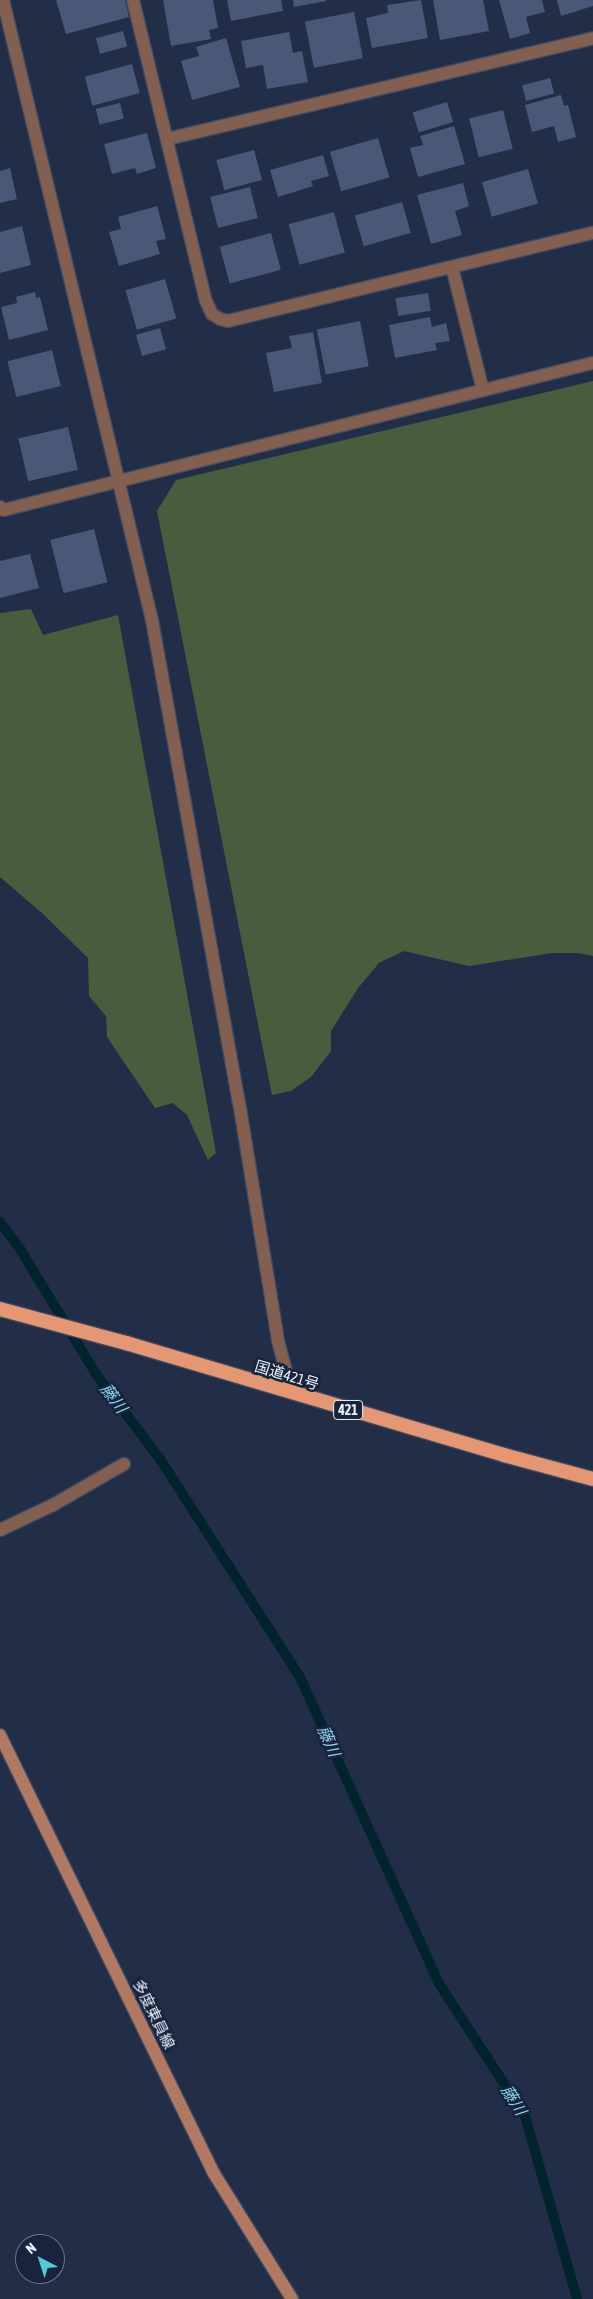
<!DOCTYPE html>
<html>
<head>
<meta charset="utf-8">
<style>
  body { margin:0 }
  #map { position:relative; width:593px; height:2299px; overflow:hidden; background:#222e47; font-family:"Asap Condensed","Noto Sans JP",sans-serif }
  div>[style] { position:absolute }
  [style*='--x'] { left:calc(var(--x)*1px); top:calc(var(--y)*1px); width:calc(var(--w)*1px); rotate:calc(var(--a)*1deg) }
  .forest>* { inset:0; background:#485d3e }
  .stream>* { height:10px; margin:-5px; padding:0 5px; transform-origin:5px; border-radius:5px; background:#01232e }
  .building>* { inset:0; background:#495877; transform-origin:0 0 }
  .roads { filter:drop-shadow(1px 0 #3e4961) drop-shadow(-1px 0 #3e4961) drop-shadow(0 1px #3e4961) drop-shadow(0 -1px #3e4961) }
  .minor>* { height:12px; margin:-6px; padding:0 6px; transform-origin:6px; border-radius:6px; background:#825f50 }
  .tertiary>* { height:12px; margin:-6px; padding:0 6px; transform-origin:6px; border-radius:6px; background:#825f50 }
  .secondary>* { height:12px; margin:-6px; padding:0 6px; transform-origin:6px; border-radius:6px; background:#b17962 }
  .trunk>* { height:14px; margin:-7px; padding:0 7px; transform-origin:7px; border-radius:7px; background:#e59774 }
  span { translate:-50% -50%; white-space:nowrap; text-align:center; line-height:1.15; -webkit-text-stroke:5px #18243c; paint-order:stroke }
  .shield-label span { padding:1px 4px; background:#18243c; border:1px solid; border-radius:4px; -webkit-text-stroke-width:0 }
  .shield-label { font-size:14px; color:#eaf0fe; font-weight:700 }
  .street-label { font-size:15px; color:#eaf0fe }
  .water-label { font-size:16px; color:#8bd7f2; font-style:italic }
  .north { position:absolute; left:15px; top:2234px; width:50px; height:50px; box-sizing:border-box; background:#18243c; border:1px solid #6c768a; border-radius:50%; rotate:320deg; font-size:14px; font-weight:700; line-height:20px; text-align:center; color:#eaf0fe }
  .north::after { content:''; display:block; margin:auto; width:18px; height:22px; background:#52cbd8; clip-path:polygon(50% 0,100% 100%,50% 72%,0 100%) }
</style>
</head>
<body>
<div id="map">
  <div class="forest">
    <div style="clip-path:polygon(593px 381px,593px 956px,578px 953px,552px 953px,469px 966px,404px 951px,379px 963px,358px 988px,331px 1031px,331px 1051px,311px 1077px,291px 1091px,272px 1095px,157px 511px,176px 480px)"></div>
    <div style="clip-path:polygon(31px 609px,43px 635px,118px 615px,216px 1153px,208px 1160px,187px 1115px,173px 1103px,155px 1108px,107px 1037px,106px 1016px,89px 996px,88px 958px,42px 913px,0 877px,0 613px)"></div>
  </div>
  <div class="stream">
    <div style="--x:0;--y:1222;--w:34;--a:53"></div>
    <div style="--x:20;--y:1249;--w:146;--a:58.7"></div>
    <div style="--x:96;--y:1374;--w:106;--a:53"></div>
    <div style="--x:160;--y:1459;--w:259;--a:57.3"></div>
    <div style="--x:300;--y:1677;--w:338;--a:65.6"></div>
    <div style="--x:440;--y:1985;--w:156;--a:57"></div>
    <div style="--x:525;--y:2116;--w:190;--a:74.1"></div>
  </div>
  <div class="building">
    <div style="clip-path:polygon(56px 0,125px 0,129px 17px,66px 34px)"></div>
    <div style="clip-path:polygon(163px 0,213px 0,218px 28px,209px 30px,211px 39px,171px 46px)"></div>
    <div style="clip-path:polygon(227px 0,281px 0,283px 11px,231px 21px)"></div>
    <div style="clip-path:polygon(293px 0,326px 0,326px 1px,294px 7px)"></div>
    <div style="clip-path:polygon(421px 0,428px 38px,372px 48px,366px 18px,388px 13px,387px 5px)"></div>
    <div style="clip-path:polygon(433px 0,483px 0,489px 31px,440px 40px)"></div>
    <div style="clip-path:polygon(499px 0,542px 0,545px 12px,526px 17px,530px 33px,510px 39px)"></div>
    <div style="clip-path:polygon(557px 0,593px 0,593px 6px,561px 16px)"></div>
    <div style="left:354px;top:12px;width:47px;height:50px;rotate:79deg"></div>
    <div style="left:123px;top:31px;width:16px;height:28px;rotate:75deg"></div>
    <div style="clip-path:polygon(289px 32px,293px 53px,302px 51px,308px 82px,267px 89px,263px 65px,246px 68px,241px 41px)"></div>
    <div style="clip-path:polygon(226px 38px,240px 87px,192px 100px,181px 61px,199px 56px,196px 47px)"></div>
    <div style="left:132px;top:64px;width:30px;height:49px;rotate:75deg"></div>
    <div style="left:550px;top:78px;width:16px;height:29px;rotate:75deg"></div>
    <div style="clip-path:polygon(561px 95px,564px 106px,568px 105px,576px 137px,558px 142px,554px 126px,532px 132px,525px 105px)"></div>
    <div style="left:447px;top:102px;width:21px;height:36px;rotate:73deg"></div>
    <div style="left:120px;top:103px;width:16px;height:25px;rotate:76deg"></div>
    <div style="left:503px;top:110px;width:40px;height:35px;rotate:76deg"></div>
    <div style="clip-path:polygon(454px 126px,465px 164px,418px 177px,410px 148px,423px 145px,420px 136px)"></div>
    <div style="clip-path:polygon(147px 133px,156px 168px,137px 174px,135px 168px,112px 174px,104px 144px)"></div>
    <div style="left:378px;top:138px;width:41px;height:50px;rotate:74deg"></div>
    <div style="left:254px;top:150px;width:31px;height:39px;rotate:75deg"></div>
    <div style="clip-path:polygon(323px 155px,329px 176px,311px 181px,313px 186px,278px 197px,270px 170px)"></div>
    <div style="clip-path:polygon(10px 168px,17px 199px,0 203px,0 171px)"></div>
    <div style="left:528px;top:169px;width:36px;height:48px;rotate:74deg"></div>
    <div style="clip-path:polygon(463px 183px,469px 206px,455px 211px,462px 235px,431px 244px,417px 195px)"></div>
    <div style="left:250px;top:187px;width:32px;height:41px;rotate:76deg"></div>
    <div style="left:402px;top:202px;width:32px;height:49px;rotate:74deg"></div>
    <div style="clip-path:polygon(157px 206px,166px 239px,156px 241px,160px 254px,119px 266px,109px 232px,121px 229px,118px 217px)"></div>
    <div style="left:334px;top:212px;width:42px;height:47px;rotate:75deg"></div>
    <div style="clip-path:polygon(22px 226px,31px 265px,0 273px,0 232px)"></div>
    <div style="left:271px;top:233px;width:38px;height:53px;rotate:75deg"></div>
    <div style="left:165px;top:279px;width:41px;height:41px;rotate:74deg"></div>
    <div style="clip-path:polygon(35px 292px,36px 298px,40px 297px,48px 330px,9px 340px,1px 307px,17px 303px,16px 297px)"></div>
    <div style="left:428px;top:293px;width:18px;height:33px;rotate:81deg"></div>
    <div style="clip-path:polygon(430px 317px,432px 327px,446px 323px,450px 341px,435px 343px,437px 350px,395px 358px,389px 325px)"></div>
    <div style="left:360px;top:321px;width:46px;height:44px;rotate:79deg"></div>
    <div style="left:160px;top:328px;width:22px;height:25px;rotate:74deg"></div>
    <div style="clip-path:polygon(313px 332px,322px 383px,274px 392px,266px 353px,292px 348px,289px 336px)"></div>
    <div style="left:52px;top:350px;width:37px;height:46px;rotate:76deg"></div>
    <div style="left:68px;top:427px;width:44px;height:51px;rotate:77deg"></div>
    <div style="left:94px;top:529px;width:55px;height:45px;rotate:76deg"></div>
    <div style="clip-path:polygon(30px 554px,39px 588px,0 598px,0 561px)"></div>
  </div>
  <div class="roads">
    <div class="minor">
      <div style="--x:133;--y:0;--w:310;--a:76.4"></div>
      <div style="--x:206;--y:301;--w:14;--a:65"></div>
      <div style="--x:212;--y:314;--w:9;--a:32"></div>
      <div style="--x:220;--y:319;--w:8;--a:14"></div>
      <div style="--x:228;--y:321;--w:375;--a:-13.6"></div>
      <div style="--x:167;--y:139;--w:438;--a:-13.3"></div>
      <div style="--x:452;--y:267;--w:127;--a:75.9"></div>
      <div style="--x:0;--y:507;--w:5;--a:37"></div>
      <div style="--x:4;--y:510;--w:119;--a:-14.2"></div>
      <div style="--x:0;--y:1530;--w:59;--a:-25.3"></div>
      <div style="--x:53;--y:1505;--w:82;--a:-30"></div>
    </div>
    <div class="tertiary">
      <div style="--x:3;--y:0;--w:638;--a:76.49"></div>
      <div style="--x:152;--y:620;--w:490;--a:79.8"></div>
      <div style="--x:239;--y:1102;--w:242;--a:80.7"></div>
      <div style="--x:278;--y:1341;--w:54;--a:74.9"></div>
      <div style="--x:119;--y:481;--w:488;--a:-14"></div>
    </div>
    <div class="secondary">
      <div style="--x:0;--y:1735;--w:486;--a:64"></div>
      <div style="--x:213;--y:2172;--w:150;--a:58.1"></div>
    </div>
    <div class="trunk">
      <div style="--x:0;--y:1309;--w:131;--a:15.1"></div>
      <div style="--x:126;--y:1343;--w:394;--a:16.5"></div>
      <div style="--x:504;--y:1455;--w:92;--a:15.1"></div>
    </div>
  </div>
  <div class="shield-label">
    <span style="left:348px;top:1410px">421</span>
  </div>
  <div class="street-label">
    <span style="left:287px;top:1375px;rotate:17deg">国道421号</span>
    <span style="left:154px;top:2014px;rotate:64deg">多度東員線</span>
  </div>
  <div class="water-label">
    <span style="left:114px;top:1398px;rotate:53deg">藤川</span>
    <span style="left:329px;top:1741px;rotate:66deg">藤川</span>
    <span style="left:514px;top:2100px;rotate:58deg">藤川</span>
  </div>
  <div class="north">N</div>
</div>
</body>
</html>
